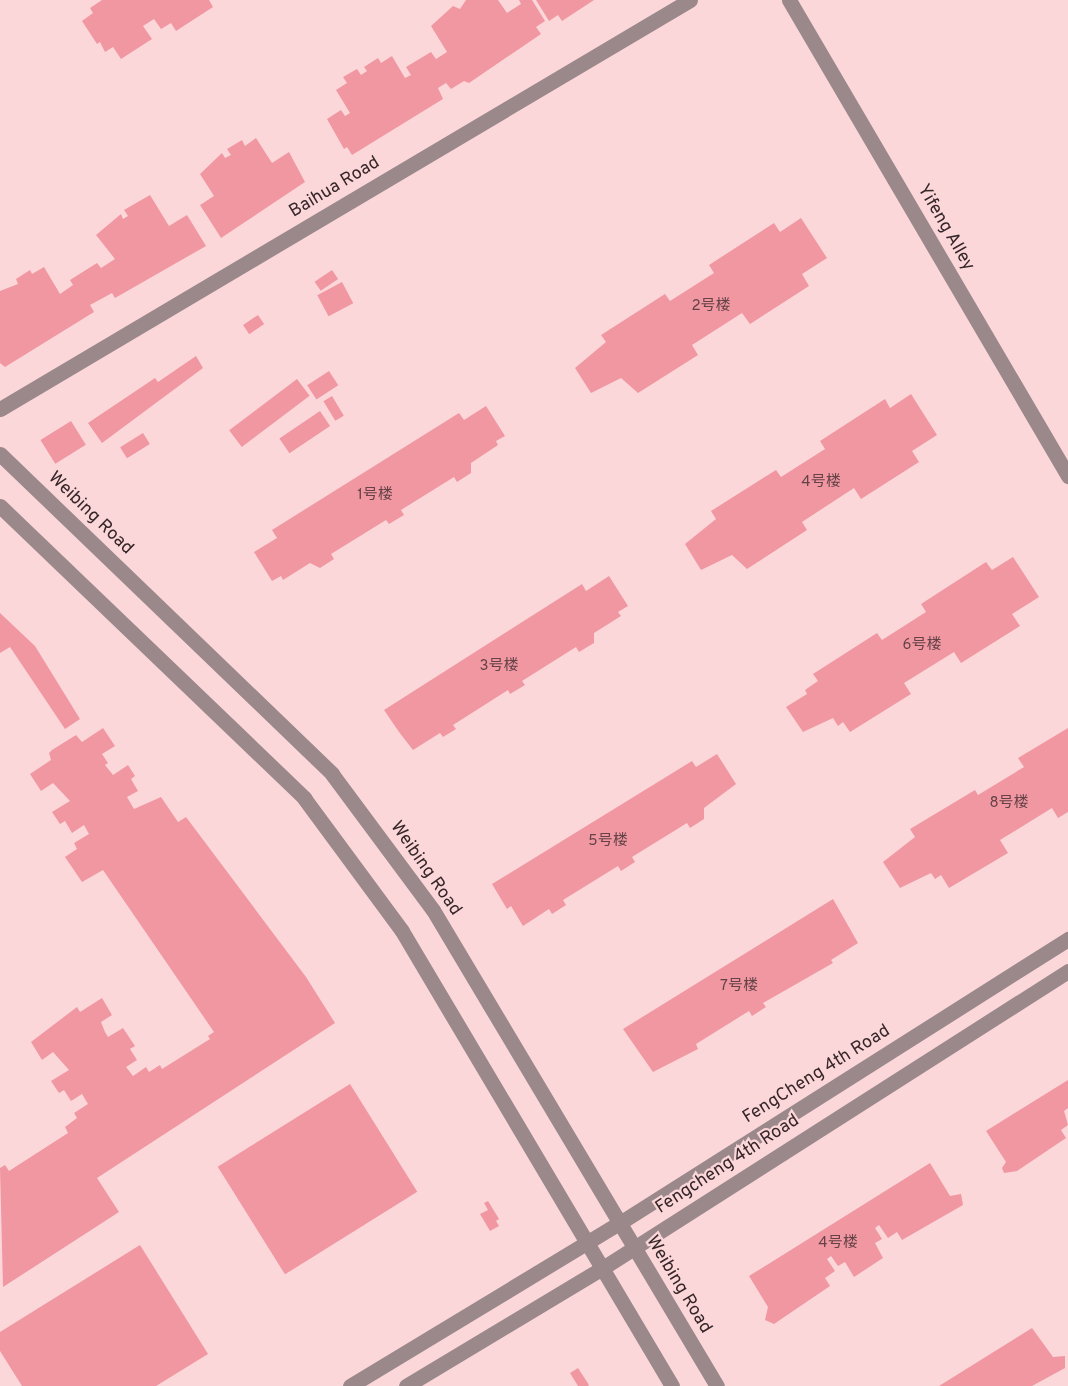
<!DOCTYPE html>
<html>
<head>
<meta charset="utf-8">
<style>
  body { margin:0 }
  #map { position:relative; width:1068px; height:1386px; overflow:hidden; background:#fbd7da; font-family:Overpass,"Noto Sans SC",sans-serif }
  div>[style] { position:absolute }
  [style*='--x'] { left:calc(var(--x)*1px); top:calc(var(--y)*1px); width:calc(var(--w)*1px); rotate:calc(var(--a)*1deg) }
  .building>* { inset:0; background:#f097a2; transform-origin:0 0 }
  .minor>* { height:15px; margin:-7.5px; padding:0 7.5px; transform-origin:7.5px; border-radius:7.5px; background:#9b888a }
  span { translate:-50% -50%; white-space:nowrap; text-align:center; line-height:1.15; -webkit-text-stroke:4.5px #fbd7da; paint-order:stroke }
  .number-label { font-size:15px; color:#644246 }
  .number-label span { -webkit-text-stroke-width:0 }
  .street-label { font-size:18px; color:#362628 }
</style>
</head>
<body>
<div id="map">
  <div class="building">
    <div style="clip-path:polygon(102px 0,209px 0,213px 7px,176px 31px,171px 23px,161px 29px,154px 19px,143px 26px,152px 39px,121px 59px,113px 47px,105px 52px,100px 42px,97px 44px,82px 21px,93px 13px,90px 8px)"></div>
    <div style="clip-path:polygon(466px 0,498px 0,507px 13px,521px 4px,519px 0,532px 0,545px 21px,536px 27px,541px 34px,469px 83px,464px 81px,451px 89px,446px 83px,438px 88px,443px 99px,352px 155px,347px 147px,344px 149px,327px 119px,341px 110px,345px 116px,350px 113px,336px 90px,347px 83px,343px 77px,357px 69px,361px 75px,367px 71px,364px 67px,378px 58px,381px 63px,392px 56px,405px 78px,411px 75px,406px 67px,431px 52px,436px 59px,447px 52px,431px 26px,453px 6px,460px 9px)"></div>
    <div style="clip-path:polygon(536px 0,594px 0,562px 21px,558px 15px,549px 21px)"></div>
    <div style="clip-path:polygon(256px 138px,272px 163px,289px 152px,305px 182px,221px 238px,200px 205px,214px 196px,200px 174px,222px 153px,225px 158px,231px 155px,227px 149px,242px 140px,245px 146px)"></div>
    <div style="clip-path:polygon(150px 195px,169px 226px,187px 215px,206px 246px,115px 298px,112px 293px,90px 305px,94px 312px,5px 367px,0 363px,0 291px,18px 284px,16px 279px,30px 270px,32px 274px,44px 267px,60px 294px,73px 285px,70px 280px,97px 263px,101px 268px,115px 259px,96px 235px,121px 214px,123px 219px,128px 216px,124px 210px)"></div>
    <div style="clip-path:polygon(801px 218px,827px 258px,802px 274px,809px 286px,750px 324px,742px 313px,692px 345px,698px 355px,638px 393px,621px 378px,591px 393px,575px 368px,606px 342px,601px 335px,665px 294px,670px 301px,714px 273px,709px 265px,774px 223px,780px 232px)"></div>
    <div style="left:332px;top:270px;width:11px;height:21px;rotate:56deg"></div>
    <div style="left:342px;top:282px;width:24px;height:28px;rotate:62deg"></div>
    <div style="left:258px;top:315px;width:11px;height:18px;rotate:56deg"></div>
    <div style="clip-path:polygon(196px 356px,203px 368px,102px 443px,88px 423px,155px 378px,158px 382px)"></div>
    <div style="left:329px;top:371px;width:17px;height:26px;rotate:57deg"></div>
    <div style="left:297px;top:379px;width:21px;height:85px;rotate:53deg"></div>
    <div style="clip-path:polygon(911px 394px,937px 435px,912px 451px,919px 462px,861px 499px,854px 488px,802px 522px,807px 530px,747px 569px,732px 555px,701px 570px,685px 544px,716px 519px,711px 511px,776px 470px,781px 477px,825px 449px,820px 441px,885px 399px,890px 408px)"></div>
    <div style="left:332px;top:396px;width:23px;height:10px;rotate:59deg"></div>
    <div style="clip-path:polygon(486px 406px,505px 436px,496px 441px,498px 445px,471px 463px,471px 473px,457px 482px,454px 477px,401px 510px,404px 515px,389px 524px,386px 520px,331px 554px,334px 559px,320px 568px,310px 563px,283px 580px,281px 576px,272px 581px,254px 552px,277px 538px,272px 530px,459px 413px,464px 420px)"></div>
    <div style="left:320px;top:411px;width:18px;height:49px;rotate:56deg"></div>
    <div style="left:71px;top:421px;width:28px;height:36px;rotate:58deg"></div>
    <div style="left:143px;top:433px;width:13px;height:27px;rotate:58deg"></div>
    <div style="clip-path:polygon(1013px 557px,1039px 597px,1012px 614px,1020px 626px,961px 663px,954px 652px,904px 683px,911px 694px,850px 732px,843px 722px,838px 726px,833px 718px,803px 732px,786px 707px,807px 694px,805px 690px,818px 681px,813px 674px,877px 633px,882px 640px,926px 612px,921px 604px,986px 562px,992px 570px)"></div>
    <div style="clip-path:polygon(609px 576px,628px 606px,618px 612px,621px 616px,594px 633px,594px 643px,579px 652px,576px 647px,522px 681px,525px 685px,510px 694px,508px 690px,453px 725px,456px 729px,443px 737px,440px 733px,413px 750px,399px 732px,384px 710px,582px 584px,586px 591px)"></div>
    <div style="clip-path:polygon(0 613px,35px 646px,80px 719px,65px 729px,10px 647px,0 653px)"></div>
    <div style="clip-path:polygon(103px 728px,115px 746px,102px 754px,108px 763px,105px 765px,113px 775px,128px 765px,135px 776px,131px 779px,138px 791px,127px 797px,134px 809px,161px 797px,178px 822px,186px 817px,306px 977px,335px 1023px,97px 1178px,119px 1212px,3px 1287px,0 1168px,5px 1165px,9px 1171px,68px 1133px,65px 1127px,77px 1118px,74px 1113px,88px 1104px,82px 1094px,71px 1101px,64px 1090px,59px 1093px,51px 1081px,69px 1070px,53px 1052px,42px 1060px,31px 1042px,77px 1007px,80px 1012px,102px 998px,112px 1015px,101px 1022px,105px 1032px,108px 1037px,123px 1028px,135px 1046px,130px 1049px,137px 1060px,126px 1067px,133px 1076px,146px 1067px,149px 1072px,160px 1065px,162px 1069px,210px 1039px,208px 1036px,214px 1032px,103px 870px,82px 882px,65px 857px,77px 849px,74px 843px,89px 834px,84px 825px,72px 833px,65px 821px,60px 824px,52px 812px,70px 801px,53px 783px,41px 791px,30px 774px,51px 760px,49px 753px,52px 750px,76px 735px,82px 742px)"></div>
    <div style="clip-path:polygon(1068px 728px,1068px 812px,1058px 818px,1052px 808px,1000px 840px,1008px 853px,949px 888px,941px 875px,935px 879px,931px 873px,900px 888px,883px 862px,915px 837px,910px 829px,975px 790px,978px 795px,1024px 767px,1018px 758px)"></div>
    <div style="clip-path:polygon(717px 754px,736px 784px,704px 808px,704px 819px,690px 828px,687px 823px,632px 857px,635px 862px,621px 871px,618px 866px,563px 900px,566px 905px,552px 914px,549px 909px,523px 926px,511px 906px,507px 909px,492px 884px,692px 761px,696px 767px)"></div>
    <div style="clip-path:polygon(833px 899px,858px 943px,831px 960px,833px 963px,763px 1003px,766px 1007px,752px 1016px,749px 1011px,696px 1044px,698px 1049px,653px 1072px,623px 1029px)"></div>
    <div style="clip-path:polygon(1068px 1080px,1068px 1108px,1064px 1111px,1068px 1125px,1061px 1130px,1066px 1138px,1017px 1171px,1004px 1173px,1002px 1168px,1006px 1162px,986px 1131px)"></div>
    <div style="left:350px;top:1084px;width:127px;height:156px;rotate:58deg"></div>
    <div style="clip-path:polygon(930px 1163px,950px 1196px,961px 1194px,963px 1205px,902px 1240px,897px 1232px,888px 1238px,879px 1225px,875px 1228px,882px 1239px,875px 1243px,883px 1258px,854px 1277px,845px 1262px,838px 1266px,831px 1256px,827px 1259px,835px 1271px,825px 1278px,830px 1286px,774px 1324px,765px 1320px,768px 1307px,749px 1276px)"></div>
    <div style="clip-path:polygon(488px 1201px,499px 1219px,496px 1221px,499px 1226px,490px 1231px,480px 1214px,488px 1210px,484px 1203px)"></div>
    <div style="clip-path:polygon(140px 1245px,208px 1354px,156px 1386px,22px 1386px,0 1351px,0 1332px)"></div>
    <div style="clip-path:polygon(1032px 1328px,1053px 1357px,1065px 1356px,1065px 1368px,1032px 1386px,939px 1386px)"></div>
    <div style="clip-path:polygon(578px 1368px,589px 1385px,588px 1386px,578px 1386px,570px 1373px)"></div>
  </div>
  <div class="minor">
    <div style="--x:789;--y:0;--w:552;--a:59.62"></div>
    <div style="--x:0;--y:409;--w:802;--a:-30.66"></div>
    <div style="--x:0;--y:454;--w:461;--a:43.9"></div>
    <div style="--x:332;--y:774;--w:169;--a:53.4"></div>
    <div style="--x:433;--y:910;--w:554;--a:59.18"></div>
    <div style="--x:0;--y:506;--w:422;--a:43.8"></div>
    <div style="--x:304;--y:798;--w:165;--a:53.6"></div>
    <div style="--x:402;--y:931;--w:529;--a:59.31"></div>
    <div style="--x:350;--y:1386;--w:313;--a:-31.2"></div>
    <div style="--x:618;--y:1224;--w:533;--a:-32.35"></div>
    <div style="--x:406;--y:1386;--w:227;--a:-31"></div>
    <div style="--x:601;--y:1269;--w:554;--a:-32.54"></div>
  </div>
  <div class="number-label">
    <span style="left:711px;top:307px">2号楼</span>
    <span style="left:821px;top:483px">4号楼</span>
    <span style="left:375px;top:496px">1号楼</span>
    <span style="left:922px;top:646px">6号楼</span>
    <span style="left:499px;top:667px">3号楼</span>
    <span style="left:1009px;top:804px">8号楼</span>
    <span style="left:608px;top:842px">5号楼</span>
    <span style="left:739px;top:987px">7号楼</span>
    <span style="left:838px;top:1244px">4号楼</span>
  </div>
  <div class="street-label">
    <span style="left:335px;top:188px;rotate:-31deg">Baihua Road</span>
    <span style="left:945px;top:228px;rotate:60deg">Yifeng Alley</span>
    <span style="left:90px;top:514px;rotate:44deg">Weibing Road</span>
    <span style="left:425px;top:869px;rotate:55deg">Weibing Road</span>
    <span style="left:817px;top:1075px;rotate:-32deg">FengCheng 4th Road</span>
    <span style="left:728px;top:1165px;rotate:-33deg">Fengcheng 4th Road</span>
    <span style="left:678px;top:1285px;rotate:59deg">Weibing Road</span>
  </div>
</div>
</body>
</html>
